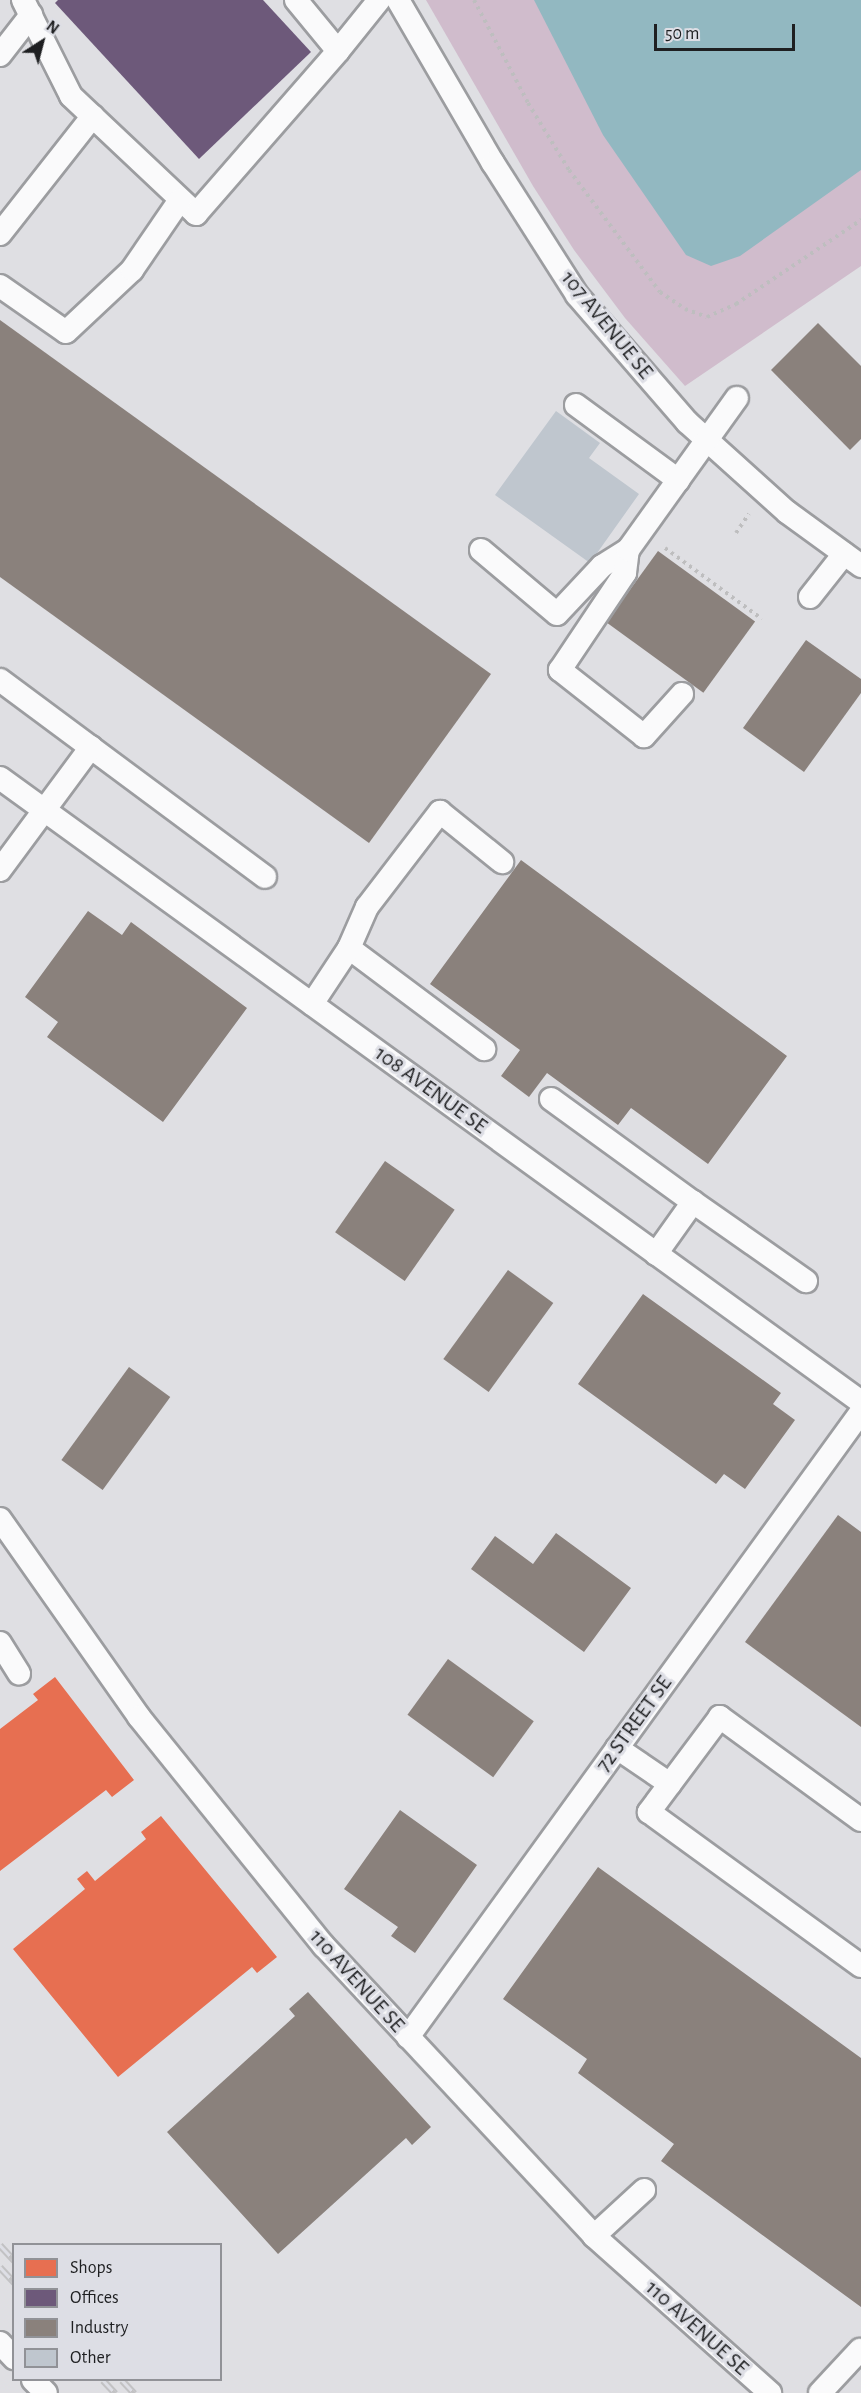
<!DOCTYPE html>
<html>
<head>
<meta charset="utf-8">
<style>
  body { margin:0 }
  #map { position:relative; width:861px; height:2393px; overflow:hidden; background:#dfdfe3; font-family:"Alegreya Sans",sans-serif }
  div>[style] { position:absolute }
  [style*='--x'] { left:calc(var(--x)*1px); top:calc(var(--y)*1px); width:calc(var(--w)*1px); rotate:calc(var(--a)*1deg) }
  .green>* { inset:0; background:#d0bccc }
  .water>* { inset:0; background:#92b8c1 }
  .shops>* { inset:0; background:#e76f51 }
  .offices>* { inset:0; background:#6d597a }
  .industry>* { inset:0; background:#8a817c; transform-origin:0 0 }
  .building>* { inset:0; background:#bfc6ce }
  .path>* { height:4px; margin-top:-2px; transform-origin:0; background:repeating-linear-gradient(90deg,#bebebf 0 3px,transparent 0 7.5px) }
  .roads { filter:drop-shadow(2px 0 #9c9da0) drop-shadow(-2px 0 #9c9da0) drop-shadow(0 2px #9c9da0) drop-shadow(0 -2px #9c9da0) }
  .minor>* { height:22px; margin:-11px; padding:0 11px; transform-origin:11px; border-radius:11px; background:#fafafb }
  .rail>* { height:7px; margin-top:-3.5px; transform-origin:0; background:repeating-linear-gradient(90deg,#dddee5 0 14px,#c2c2c4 0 28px); box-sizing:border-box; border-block:2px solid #c2c2c4 }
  span { translate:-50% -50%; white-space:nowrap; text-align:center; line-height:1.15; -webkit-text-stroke:6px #dddee5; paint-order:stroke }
  .street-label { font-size:22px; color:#1e1f21 }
  .legend { position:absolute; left:12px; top:2243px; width:210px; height:138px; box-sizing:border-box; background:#dddee5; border:2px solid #919297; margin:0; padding:8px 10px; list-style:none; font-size:18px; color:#1e1f21 }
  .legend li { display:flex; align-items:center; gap:12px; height:30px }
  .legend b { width:30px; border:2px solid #919297 }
  .north { position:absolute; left:12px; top:12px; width:60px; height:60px; -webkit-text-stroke:4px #dddee5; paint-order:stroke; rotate:36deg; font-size:16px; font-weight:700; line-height:24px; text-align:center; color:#1e1f21 }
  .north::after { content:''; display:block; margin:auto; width:21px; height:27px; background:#1e1f21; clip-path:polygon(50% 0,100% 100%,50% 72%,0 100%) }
  .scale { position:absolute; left:654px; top:24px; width:141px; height:27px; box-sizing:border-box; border:3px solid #1e1f21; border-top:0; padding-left:8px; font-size:18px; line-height:21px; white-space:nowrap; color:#1e1f21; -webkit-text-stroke:4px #dddee5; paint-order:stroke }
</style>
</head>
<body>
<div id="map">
  <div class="green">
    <div style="clip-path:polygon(426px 0,861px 0,861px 266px,685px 386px,625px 318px,574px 250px,533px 186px)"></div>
  </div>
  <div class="water">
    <div style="clip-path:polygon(534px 0,861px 0,861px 170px,740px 256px,711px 266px,686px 255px,603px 135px)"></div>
  </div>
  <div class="shops">
    <div style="clip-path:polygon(55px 1677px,134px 1780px,112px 1797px,106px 1790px,0 1871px,0 1729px,38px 1700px,33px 1694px)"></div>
    <div style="clip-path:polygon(161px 1816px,277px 1957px,257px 1973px,252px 1967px,118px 2077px,13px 1949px,85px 1889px,77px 1879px,87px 1871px,95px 1881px,146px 1839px,141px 1832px)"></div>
  </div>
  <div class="offices">
    <div style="clip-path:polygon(58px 0,263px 0,311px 52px,199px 159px,55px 3px)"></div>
  </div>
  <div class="industry">
    <div style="clip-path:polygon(0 320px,491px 674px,369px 843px,0 577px)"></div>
    <div style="clip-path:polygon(818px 323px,861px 366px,861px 439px,850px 450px,771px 370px)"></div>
    <div style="left:658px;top:551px;width:120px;height:88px;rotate:36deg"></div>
    <div style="clip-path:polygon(806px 640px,861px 679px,861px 693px,804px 772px,743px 728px)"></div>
    <div style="clip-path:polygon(521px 860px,787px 1056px,708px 1164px,631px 1108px,618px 1125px,547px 1073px,529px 1097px,501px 1076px,520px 1050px,430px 984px)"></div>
    <div style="clip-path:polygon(88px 911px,122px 935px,131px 922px,247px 1008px,163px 1122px,47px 1037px,58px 1022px,25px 997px)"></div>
    <div style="left:385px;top:1161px;width:85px;height:87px;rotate:35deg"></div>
    <div style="left:508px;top:1270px;width:56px;height:110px;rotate:36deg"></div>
    <div style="clip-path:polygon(643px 1294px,781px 1393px,773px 1404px,795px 1420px,745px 1489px,724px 1474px,716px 1484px,578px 1384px)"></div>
    <div style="left:129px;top:1367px;width:51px;height:115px;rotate:36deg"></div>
    <div style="clip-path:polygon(838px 1515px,861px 1532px,861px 1727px,745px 1642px)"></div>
    <div style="clip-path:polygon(556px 1533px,631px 1588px,584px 1652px,471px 1569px,495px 1536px,533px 1564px)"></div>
    <div style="left:448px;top:1659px;width:106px;height:69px;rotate:36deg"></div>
    <div style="clip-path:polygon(400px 1810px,477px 1865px,415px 1953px,391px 1936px,398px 1927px,344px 1889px)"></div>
    <div style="clip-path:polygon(598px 1867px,861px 2058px,861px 2307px,661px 2161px,674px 2144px,578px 2073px,587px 2059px,503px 1999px)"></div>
    <div style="clip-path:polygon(308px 1992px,431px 2127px,412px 2145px,406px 2138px,278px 2254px,167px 2132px,295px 2016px,289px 2009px)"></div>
  </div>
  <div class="building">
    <div style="clip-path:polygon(556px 411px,600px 443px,589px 458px,639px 494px,590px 563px,495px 495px)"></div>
  </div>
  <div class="path">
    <div style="--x:474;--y:0;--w:116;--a:62.3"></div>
    <div style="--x:528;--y:103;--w:79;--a:58.5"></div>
    <div style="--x:569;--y:170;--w:152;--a:53.3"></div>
    <div style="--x:660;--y:292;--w:30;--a:34"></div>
    <div style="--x:685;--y:309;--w:23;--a:20"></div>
    <div style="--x:707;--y:317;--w:32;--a:-24"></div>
    <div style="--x:736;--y:304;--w:151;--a:-33.9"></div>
    <div style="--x:736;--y:533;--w:23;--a:-56"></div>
    <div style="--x:665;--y:548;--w:120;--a:36.2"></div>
  </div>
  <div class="roads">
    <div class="minor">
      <div style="--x:23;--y:0;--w:107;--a:63.4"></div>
      <div style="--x:71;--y:96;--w:172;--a:43.3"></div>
      <div style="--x:196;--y:214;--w:216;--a:-48.9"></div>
      <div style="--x:296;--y:0;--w:66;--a:50.5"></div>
      <div style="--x:338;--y:51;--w:65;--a:-51.2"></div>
      <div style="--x:398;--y:0;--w:189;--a:59.8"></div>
      <div style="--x:493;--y:163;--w:156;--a:57.5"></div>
      <div style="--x:577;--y:295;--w:168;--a:49.1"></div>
      <div style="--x:687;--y:422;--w:135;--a:42"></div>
      <div style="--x:787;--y:512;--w:92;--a:36.1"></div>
      <div style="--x:0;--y:55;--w:51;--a:-52.2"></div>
      <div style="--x:0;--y:234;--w:150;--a:-51.8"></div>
      <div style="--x:0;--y:286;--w:80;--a:34.9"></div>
      <div style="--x:66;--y:332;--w:91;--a:-43.2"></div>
      <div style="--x:132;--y:270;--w:85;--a:-55.6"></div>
      <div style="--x:576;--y:405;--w:127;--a:36.3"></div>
      <div style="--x:481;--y:550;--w:99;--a:40.1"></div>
      <div style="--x:557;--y:614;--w:66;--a:-46.8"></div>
      <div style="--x:602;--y:566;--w:31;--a:-32"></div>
      <div style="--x:810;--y:597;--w:55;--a:-51.7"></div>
      <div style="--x:0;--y:680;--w:330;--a:36.6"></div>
      <div style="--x:682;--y:694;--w:57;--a:132.1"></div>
      <div style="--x:644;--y:736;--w:107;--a:-141.8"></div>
      <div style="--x:560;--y:670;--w:117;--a:-56.2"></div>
      <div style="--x:625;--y:573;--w:23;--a:-83"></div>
      <div style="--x:628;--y:550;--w:187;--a:-54.4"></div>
      <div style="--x:0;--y:778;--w:1063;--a:35.93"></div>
      <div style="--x:0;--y:870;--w:153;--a:-53.5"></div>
      <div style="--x:349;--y:948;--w:169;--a:36.8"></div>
      <div style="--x:312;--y:1004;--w:67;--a:-56.5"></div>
      <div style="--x:349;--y:948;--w:45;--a:-66.3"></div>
      <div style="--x:367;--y:907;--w:120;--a:-52.5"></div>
      <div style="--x:440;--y:812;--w:80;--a:38.9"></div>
      <div style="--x:551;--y:1099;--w:175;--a:36"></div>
      <div style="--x:656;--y:1254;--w:64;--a:-54.6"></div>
      <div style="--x:693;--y:1202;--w:138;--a:35"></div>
      <div style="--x:0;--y:1519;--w:242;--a:54.9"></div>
      <div style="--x:139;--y:1717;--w:294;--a:51.1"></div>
      <div style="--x:324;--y:1946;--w:396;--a:47"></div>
      <div style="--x:594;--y:2236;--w:236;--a:41.7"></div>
      <div style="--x:0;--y:1643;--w:36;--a:58"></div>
      <div style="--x:617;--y:1748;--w:64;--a:34.2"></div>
      <div style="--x:861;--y:1820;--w:175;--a:-143.9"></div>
      <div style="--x:720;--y:1717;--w:119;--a:126.8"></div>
      <div style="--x:649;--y:1812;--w:262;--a:36"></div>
      <div style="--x:408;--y:2037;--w:772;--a:-54.07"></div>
      <div style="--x:594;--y:2236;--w:68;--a:-42.6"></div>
      <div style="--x:0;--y:2343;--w:21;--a:47"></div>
      <div style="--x:33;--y:2380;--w:18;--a:45"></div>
      <div style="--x:820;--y:2393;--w:59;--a:-47.1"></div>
    </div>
  </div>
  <div class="rail">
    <div style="--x:0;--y:2245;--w:21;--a:47"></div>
    <div style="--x:0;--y:2267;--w:21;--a:47"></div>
    <div style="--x:103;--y:2380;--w:18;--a:47"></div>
    <div style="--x:122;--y:2380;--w:18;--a:47"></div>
  </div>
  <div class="street-label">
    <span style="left:607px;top:325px;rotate:51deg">107 AVENUE SE</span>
    <span style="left:431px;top:1090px;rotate:36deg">108 AVENUE SE</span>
    <span style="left:634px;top:1724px;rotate:-54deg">72 STREET SE</span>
    <span style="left:357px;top:1981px;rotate:48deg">110 AVENUE SE</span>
    <span style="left:697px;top:2328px;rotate:42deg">110 AVENUE SE</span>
  </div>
  <ul class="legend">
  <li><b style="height:16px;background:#e76f51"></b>Shops</li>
  <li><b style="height:16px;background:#6d597a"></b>Offices</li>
  <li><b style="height:16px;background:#8a817c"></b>Industry</li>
  <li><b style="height:16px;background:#bfc6ce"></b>Other</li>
  </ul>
  <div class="north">N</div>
  <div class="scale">50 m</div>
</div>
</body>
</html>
